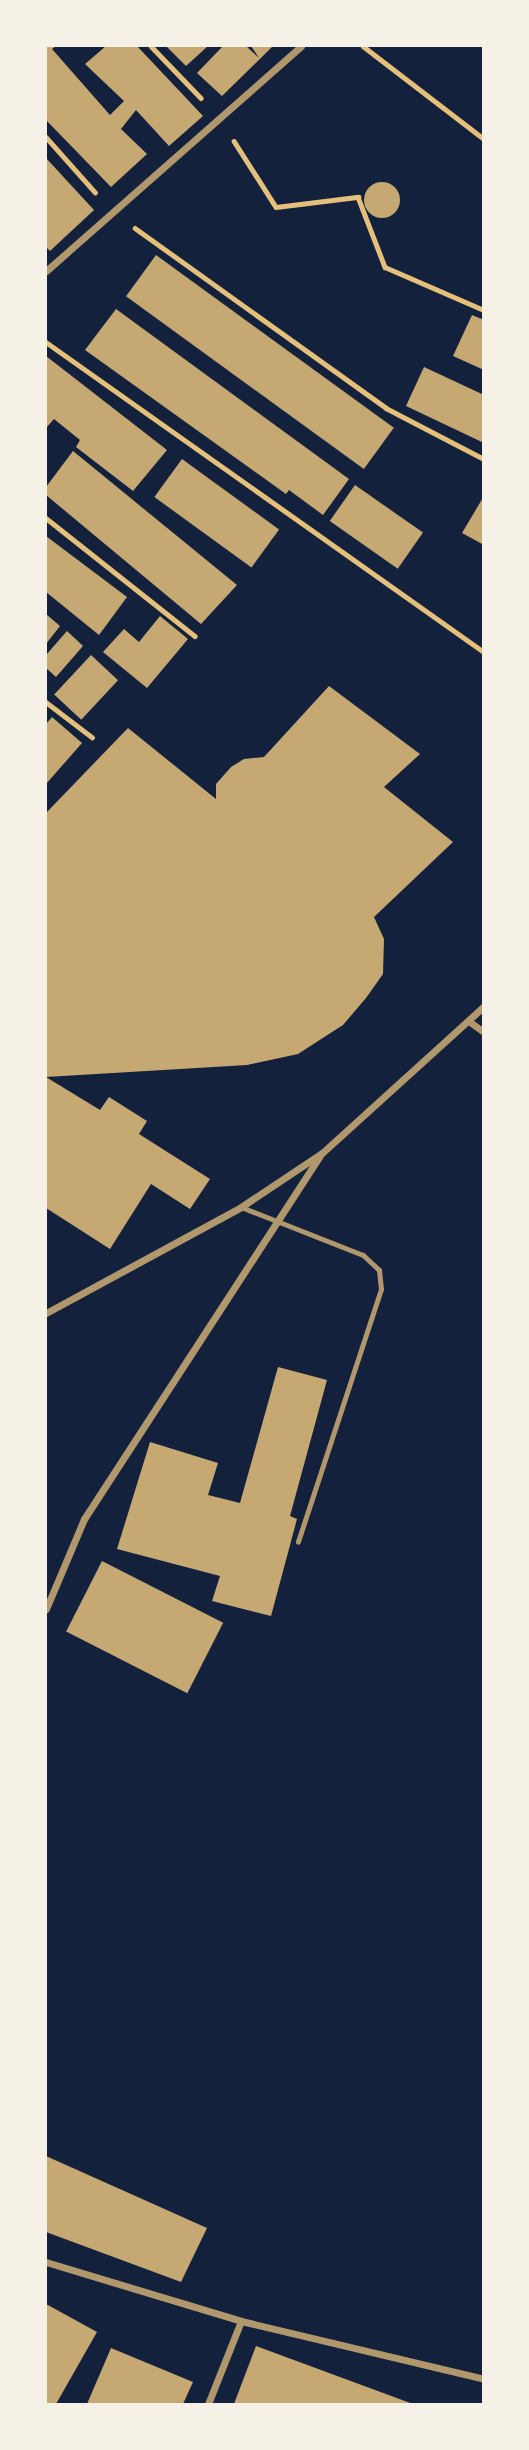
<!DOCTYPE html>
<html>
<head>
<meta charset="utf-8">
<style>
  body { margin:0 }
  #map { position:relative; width:529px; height:2450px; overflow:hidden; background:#14213d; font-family:"Source Sans 3",sans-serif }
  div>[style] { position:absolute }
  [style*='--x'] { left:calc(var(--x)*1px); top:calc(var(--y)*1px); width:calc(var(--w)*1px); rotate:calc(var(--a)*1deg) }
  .building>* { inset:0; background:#c6a872; transform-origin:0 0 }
  .round { border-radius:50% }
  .path>* { height:4.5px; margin:-2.25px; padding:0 2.25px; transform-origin:2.25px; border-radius:2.25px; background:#e5c07b }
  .service>* { height:5px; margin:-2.5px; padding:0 2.5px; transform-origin:2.5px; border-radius:2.5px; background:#b1986c }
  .minor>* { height:7px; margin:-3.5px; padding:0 3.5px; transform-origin:3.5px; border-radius:3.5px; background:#b1986c }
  span { translate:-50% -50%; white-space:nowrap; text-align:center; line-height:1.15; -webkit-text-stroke:5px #f6f1e7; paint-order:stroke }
  .frame { position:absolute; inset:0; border:47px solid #f6f1e7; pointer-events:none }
</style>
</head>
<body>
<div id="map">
  <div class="building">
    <div style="clip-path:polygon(46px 46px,56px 46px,52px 49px,110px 115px,124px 101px,85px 64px,106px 46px,137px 46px,203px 116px,169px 146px,136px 110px,121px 129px,147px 154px,111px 187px,46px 120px)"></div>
    <div style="clip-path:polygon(166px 46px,208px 46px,186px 66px)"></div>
    <div style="clip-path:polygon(223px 46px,246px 46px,259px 58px,251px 46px,273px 46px,222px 96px,197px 73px)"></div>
    <div style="clip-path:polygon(46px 158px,94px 210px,50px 251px,46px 247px)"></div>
    <div class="round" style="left:364px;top:182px;width:36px;height:36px"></div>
    <div style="left:156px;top:255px;width:294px;height:51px;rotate:36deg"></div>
    <div style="clip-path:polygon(116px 309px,349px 479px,323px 515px,289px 490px,286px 494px,85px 350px)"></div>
    <div style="clip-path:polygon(472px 315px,484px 320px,484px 370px,453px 356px)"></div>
    <div style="clip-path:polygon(46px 356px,167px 450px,133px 491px,76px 447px,80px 440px,54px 419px,46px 428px)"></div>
    <div style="clip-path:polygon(424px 367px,484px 395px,484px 443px,406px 406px)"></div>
    <div style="clip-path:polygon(73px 451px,237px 585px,201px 624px,46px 495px,46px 487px)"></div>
    <div style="left:182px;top:459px;width:120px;height:47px;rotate:36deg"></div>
    <div style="left:355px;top:485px;width:83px;height:44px;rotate:35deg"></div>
    <div style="clip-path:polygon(484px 496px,484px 545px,462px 533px)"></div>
    <div style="clip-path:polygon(46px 536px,127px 597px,99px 635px,46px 592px)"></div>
    <div style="clip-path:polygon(46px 614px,60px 626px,46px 644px)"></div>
    <div style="clip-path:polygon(160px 616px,188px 639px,147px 688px,103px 652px,124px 629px,139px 642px)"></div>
    <div style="clip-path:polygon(67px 631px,83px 646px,56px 677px,46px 668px,46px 655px)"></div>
    <div style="left:91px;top:655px;width:37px;height:54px;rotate:43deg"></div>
    <div style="clip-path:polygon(329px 686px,420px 754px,384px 787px,453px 842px,374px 917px,384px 939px,383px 974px,366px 998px,343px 1025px,298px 1054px,247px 1065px,46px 1077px,100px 1110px,109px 1097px,147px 1121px,139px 1134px,210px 1179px,190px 1209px,151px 1184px,110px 1249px,46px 1208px,46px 813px,128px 728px,216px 799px,216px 784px,231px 767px,244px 759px,264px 757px)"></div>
    <div style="clip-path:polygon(52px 717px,82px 743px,46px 784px,46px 724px)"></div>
    <div style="clip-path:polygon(278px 1367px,327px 1380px,290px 1516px,297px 1519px,271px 1616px,212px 1601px,220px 1576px,117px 1549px,150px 1442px,218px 1463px,208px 1495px,240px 1503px)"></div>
    <div style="left:102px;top:1561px;width:136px;height:79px;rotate:27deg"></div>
    <div style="clip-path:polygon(46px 2156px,207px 2228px,181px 2282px,46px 2232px)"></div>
    <div style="clip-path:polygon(46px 2304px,97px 2332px,56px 2404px,46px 2404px)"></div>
    <div style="clip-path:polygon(256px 2346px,413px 2404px,234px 2404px)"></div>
    <div style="clip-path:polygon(111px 2348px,193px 2382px,183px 2404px,87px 2404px)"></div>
  </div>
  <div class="path">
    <div style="--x:151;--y:46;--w:72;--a:46.1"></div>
    <div style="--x:363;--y:46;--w:153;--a:37.5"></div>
    <div style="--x:46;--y:137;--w:74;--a:48.3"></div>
    <div style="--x:234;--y:141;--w:78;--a:57.5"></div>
    <div style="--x:276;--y:207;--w:83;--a:-7"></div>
    <div style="--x:358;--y:197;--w:75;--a:68.9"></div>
    <div style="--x:385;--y:267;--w:108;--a:23.5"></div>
    <div style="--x:135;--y:228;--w:309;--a:35.6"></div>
    <div style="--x:386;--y:408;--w:110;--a:27.5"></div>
    <div style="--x:46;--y:342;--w:537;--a:35.29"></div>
    <div style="--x:46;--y:518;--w:190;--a:38.4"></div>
    <div style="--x:46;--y:702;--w:58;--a:37.3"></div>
  </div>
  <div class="service">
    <div style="--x:241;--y:1207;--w:131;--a:21.5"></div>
    <div style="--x:363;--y:1255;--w:22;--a:43"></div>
    <div style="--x:379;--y:1270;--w:19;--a:84"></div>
    <div style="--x:381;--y:1289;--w:266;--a:108.2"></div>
  </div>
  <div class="minor">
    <div style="--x:46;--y:271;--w:340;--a:-41.4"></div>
    <div style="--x:470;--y:1022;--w:17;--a:36"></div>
    <div style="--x:46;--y:1313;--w:222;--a:-28.5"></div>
    <div style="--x:241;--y:1207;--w:97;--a:-33.7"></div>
    <div style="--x:322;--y:1153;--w:219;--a:-42.2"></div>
    <div style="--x:46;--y:1609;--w:98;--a:-67.1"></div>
    <div style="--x:84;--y:1519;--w:433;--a:-57"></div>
    <div style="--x:46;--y:2262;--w:204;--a:16.8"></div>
    <div style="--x:241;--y:2321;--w:250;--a:13.4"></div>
    <div style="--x:208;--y:2404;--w:89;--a:-68.3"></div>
  </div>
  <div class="frame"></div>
</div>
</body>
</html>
